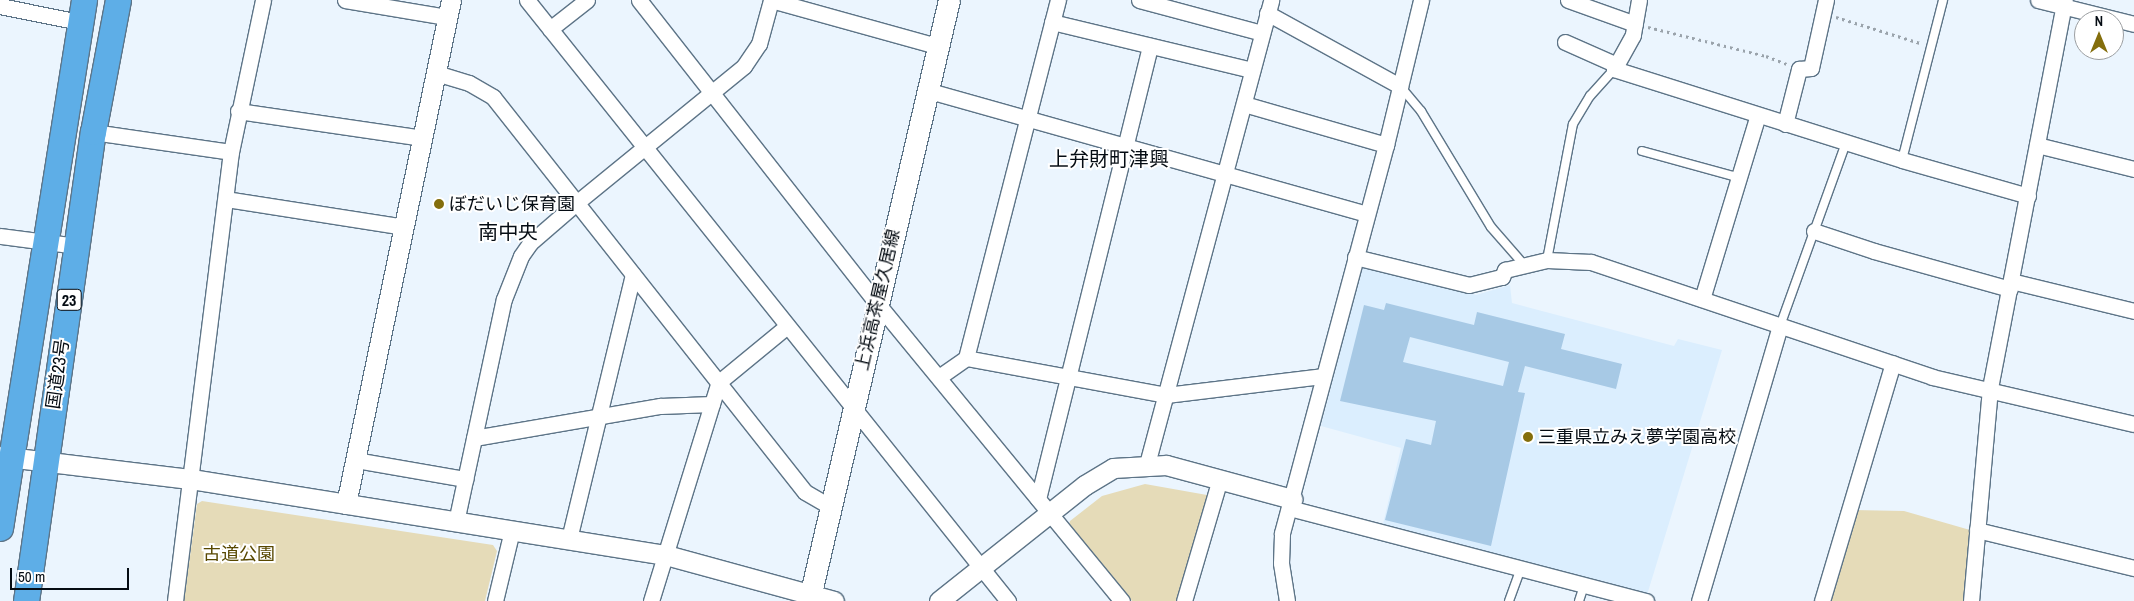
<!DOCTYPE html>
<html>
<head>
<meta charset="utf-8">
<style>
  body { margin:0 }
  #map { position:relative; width:2134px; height:601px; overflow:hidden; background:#ebf5fe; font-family:"Archivo Narrow","Noto Sans JP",sans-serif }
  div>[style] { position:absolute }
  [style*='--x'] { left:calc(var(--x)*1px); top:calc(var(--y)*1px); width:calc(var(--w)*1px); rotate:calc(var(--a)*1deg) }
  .built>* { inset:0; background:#dbeefe }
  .green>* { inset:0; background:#e5dbb8 }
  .building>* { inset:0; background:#a7c9e5 }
  .path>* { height:3px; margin-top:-1.5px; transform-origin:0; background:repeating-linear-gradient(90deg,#9aa3ab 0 2.5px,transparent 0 6.5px) }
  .roads { filter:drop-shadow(1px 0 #5d7487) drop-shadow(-1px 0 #5d7487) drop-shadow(0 1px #5d7487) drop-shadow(0 -1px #5d7487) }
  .service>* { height:8px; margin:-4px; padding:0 4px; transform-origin:4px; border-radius:4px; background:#fff }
  .minor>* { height:15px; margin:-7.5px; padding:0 7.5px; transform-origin:7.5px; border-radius:7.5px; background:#fff }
  .tertiary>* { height:19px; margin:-9.5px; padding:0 9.5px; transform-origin:9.5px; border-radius:9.5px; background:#fff }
  .secondary>* { height:21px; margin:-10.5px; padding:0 10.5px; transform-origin:10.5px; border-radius:10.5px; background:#fff }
  .trunk>* { height:25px; margin:-12.5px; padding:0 12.5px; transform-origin:12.5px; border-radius:12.5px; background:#5eaee7 }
  .dots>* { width:14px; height:14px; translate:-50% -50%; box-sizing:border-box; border:2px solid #fff; border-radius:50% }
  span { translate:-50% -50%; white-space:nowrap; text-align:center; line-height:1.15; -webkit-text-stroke:4px #fff; paint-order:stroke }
  .shield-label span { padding:1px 4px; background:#fff; border:1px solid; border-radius:4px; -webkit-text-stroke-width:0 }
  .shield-label { font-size:16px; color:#050c13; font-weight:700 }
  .poi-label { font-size:18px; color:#050c13 }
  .left { translate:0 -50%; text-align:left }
  .street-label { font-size:18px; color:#050c13 }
  .park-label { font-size:18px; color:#584800 }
  .quarter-label { font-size:20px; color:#050c13 }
  .north { position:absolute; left:2074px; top:10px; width:50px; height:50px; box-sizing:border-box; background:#fff; border:1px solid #9b9ea1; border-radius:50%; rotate:0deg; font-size:14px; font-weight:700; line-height:20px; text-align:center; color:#050c13 }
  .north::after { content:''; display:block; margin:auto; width:18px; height:22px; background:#846e0c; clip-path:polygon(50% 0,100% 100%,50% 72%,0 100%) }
  .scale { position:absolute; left:10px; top:568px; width:119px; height:22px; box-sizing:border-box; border:2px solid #050c13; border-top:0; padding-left:6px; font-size:15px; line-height:18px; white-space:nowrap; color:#050c13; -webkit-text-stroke:4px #fff; paint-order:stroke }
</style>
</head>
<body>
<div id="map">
  <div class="built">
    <div style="clip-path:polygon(1367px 265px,1476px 295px,1510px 285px,1512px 303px,1674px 346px,1678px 339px,1722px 350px,1647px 595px,1635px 590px,1382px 528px,1401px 448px,1321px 426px,1362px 268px)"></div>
  </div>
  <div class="green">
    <div style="clip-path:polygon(1145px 484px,1207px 495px,1210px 501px,1180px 601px,1132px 601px,1069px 525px,1070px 521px,1102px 496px)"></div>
    <div style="clip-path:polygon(202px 501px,493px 545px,497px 551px,485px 601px,184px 601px,197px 504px)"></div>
    <div style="clip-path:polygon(1853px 510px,1904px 511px,1970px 530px,1963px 601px,1827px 601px)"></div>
  </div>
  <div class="building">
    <div style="clip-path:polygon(evenodd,1386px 303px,1474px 325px,1477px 312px,1565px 334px,1561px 349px,1622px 364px,1616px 389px,1525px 366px,1518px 392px,1525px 393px,1491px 546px,1385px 520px,1406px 439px,1431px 445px,1436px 421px,1340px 401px,1364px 305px,1384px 310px,1386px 303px,1410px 337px,1509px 362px,1503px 386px,1403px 362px,1410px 337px)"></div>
  </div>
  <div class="path">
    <div style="--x:1836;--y:17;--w:88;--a:17.2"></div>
    <div style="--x:1648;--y:27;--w:122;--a:13.8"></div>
    <div style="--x:1766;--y:56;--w:22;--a:21"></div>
  </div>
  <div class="roads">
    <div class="service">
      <div style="--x:1400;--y:86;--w:33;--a:50"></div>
      <div style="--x:1421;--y:111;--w:135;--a:58.9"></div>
      <div style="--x:1491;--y:227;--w:52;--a:48.9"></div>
      <div style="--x:1642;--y:151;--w:94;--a:15.4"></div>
      <div style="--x:1733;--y:176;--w:7;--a:45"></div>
      <div style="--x:1902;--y:160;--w:165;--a:-75.6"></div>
      <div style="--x:1547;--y:260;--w:138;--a:-79.2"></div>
      <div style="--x:1573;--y:124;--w:33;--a:-59"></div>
      <div style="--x:1590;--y:96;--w:36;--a:-48"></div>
      <div style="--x:1780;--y:326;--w:195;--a:-70.2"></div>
      <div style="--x:1509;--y:601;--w:35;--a:-70"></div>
      <div style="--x:1579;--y:601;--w:19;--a:-72"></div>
    </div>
    <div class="minor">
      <div style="--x:345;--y:0;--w:103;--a:9.5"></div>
      <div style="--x:527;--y:0;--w:770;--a:51.33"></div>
      <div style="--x:639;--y:0;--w:385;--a:51.9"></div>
      <div style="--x:877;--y:303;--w:386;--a:50.6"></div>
      <div style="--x:771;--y:0;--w:172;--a:15.5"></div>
      <div style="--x:1139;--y:0;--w:127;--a:15"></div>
      <div style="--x:1568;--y:0;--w:71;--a:19.7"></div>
      <div style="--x:1639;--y:0;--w:36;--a:100"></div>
      <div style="--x:1633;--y:35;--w:39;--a:119"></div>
      <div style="--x:1614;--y:69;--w:302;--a:17.5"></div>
      <div style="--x:1902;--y:160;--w:131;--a:15.9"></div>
      <div style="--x:2038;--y:0;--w:99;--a:14"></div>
      <div style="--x:0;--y:6;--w:81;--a:11.4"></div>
      <div style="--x:1267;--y:13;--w:152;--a:28.8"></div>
      <div style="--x:1052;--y:22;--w:206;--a:13.5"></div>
      <div style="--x:550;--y:29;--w:47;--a:-38.1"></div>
      <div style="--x:1565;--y:42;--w:57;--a:23.9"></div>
      <div style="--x:436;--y:73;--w:34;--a:17"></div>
      <div style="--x:469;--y:83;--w:28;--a:30"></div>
      <div style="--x:493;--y:97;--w:503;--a:51.7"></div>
      <div style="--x:805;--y:492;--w:30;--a:30"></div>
      <div style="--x:926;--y:90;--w:458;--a:15.7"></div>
      <div style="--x:1244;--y:104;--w:148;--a:16.1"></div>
      <div style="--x:238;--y:111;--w:187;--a:8.3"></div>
      <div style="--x:1785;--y:124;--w:57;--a:-75.7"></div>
      <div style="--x:1799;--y:69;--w:12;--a:-5"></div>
      <div style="--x:1811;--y:68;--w:70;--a:-77.6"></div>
      <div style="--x:93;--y:132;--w:139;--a:8.2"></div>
      <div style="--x:2037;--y:145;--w:100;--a:13.9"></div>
      <div style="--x:226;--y:199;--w:180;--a:8.9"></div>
      <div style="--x:1814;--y:231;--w:63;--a:18.4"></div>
      <div style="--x:1874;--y:251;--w:141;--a:15.6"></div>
      <div style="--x:0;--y:236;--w:78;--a:7.4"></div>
      <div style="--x:1355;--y:257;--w:117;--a:13.8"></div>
      <div style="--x:1469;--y:285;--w:34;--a:-14"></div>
      <div style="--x:1502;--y:277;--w:8;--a:-67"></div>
      <div style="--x:1505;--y:270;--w:43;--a:-13.4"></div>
      <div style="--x:1547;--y:260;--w:44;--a:2.6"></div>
      <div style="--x:1591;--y:262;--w:360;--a:18.6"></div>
      <div style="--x:1932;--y:377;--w:207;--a:13.1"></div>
      <div style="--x:2011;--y:281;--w:127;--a:13.7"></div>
      <div style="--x:1702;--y:299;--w:192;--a:-73.1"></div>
      <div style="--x:966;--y:358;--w:203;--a:10.5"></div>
      <div style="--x:1166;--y:395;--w:159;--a:-6.9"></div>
      <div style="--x:939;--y:377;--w:33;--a:-35"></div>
      <div style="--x:966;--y:358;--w:370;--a:-75.6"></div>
      <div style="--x:474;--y:438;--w:189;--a:-9.8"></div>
      <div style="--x:660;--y:406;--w:52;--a:-2.2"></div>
      <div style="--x:355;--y:460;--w:112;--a:9.8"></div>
      <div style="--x:1147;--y:464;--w:480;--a:-75"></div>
      <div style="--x:1038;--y:499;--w:467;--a:-76.1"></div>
      <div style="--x:1289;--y:508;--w:369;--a:14.6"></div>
      <div style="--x:456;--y:522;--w:228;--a:-77.9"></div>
      <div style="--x:504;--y:299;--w:46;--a:-68.4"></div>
      <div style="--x:521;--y:256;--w:16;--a:-55"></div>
      <div style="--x:530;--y:243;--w:60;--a:-40.9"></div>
      <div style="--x:575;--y:204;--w:218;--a:-39.2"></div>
      <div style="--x:744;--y:66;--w:27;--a:-56"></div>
      <div style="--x:759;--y:44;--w:46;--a:-74.7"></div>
      <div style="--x:1977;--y:530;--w:162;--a:13.6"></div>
      <div style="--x:569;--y:539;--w:272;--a:-76.4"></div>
      <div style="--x:175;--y:601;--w:452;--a:-82.9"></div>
      <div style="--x:231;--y:152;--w:155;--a:-78.1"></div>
      <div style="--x:495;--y:601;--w:73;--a:-76.5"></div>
      <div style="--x:651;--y:601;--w:229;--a:-72.8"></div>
      <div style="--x:719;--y:382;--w:87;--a:-39.4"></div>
      <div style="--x:1184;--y:601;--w:127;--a:-73.6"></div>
      <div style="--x:1287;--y:601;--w:38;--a:-99"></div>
      <div style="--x:1281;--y:563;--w:30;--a:-88"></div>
      <div style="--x:1282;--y:533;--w:402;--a:-75"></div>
      <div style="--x:1386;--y:145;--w:149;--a:-76.4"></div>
      <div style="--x:1699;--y:601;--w:287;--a:-73.6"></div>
      <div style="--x:1822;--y:601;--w:248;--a:-73.4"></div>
      <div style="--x:1971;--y:601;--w:214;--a:-84.9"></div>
      <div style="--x:1990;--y:388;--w:395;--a:-79.1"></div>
    </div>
    <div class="tertiary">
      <div style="--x:0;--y:456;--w:192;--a:6.9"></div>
      <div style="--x:191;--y:479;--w:481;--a:9.1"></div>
      <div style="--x:666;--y:555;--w:174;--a:15.3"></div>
      <div style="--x:346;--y:504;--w:515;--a:-78.23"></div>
      <div style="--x:939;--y:601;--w:186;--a:-38.5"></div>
      <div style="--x:1085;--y:485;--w:33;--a:-31"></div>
      <div style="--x:1113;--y:468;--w:53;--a:-3.2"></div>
      <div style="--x:1166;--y:465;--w:131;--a:15.1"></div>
    </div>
    <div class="secondary">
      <div style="--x:809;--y:601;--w:617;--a:-76.89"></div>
    </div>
    <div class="trunk">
      <div style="--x:0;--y:528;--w:535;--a:-80.96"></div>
      <div style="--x:26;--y:601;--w:474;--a:-81.9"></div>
      <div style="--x:93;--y:132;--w:134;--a:-79.3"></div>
    </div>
  </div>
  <div class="dots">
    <div style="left:439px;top:204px;background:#846e0c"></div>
    <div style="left:1528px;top:437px;background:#846e0c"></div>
  </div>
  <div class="shield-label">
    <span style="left:69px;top:300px">23</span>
  </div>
  <div class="poi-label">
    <span class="left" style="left:449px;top:204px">ぼだいじ保育園</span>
    <span class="left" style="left:1538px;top:437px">三重県立みえ夢学園高校</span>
  </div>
  <div class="street-label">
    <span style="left:878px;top:300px;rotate:-77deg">上浜高茶屋久居線</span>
    <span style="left:58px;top:374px;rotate:-82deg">国道23号</span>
  </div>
  <div class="park-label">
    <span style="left:239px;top:554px">古道公園</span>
  </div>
  <div class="quarter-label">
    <span style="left:1109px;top:158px">上弁財町津興</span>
    <span style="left:508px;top:231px">南中央</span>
  </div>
  <div class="north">N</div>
  <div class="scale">50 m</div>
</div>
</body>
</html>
